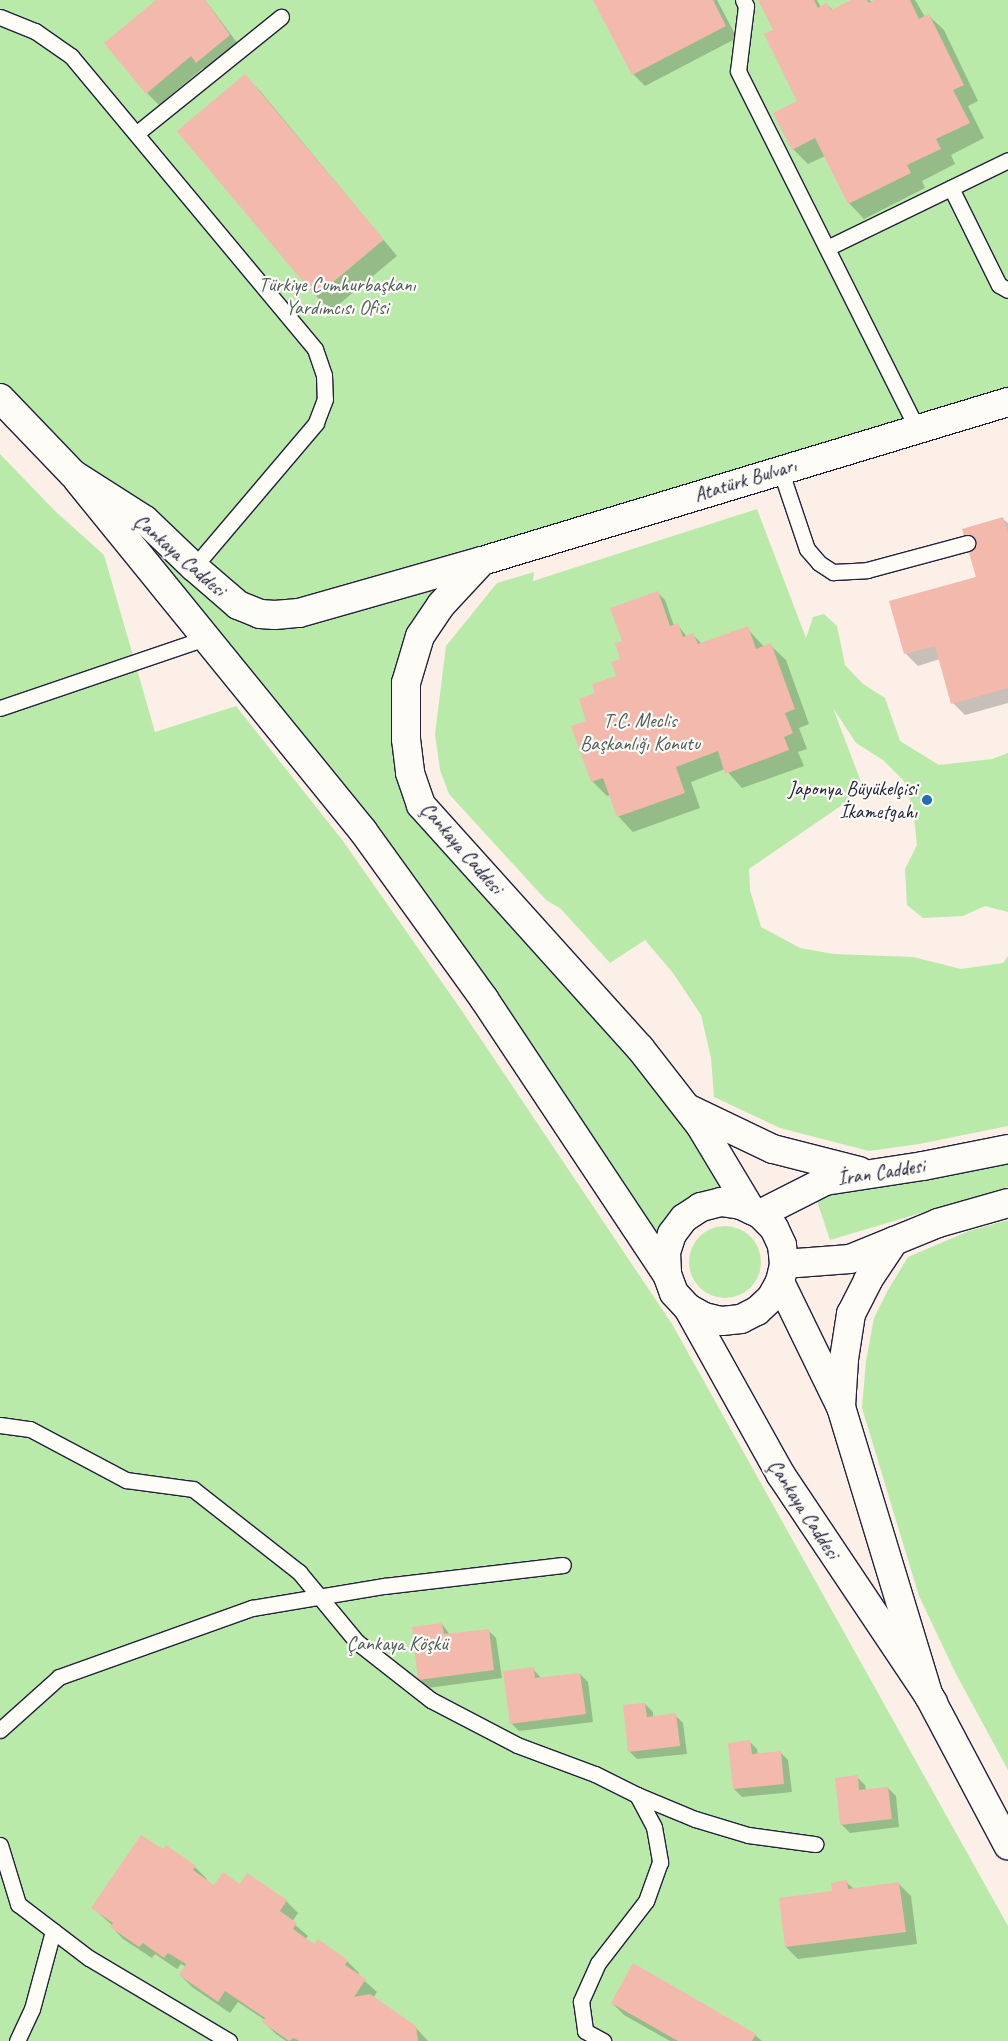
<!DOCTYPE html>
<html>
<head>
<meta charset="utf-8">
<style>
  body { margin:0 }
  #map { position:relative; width:1008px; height:2041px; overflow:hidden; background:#fbefe8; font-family:Caveat,sans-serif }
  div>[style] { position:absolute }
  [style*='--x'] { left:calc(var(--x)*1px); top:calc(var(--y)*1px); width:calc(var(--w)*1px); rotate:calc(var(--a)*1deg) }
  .green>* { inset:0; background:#b9eaaa }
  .round { border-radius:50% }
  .shadow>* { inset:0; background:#0003 }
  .building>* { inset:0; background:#f3b9ad; transform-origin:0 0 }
  .roads { filter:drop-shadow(1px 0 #22223b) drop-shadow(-1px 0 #22223b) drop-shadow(0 1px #22223b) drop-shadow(0 -1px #22223b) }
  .lane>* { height:15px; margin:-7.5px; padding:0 7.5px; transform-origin:7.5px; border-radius:7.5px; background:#fdfcf7 }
  .secondary>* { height:28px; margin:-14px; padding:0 14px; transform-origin:14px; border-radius:14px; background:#fdfcf7 }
  .primary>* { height:28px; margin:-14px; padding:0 14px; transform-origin:14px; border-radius:14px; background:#fdfcf7 }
  .dots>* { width:14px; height:14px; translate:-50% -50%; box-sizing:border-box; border:2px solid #fdfcf7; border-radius:50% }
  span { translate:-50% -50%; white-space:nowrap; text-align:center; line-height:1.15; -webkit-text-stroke:4.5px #fdfcf7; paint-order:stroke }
  .park-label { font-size:20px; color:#4f5e5c }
  .street-label { font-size:20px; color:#22223b }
  .poi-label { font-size:20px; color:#22223b }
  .right { translate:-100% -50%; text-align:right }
</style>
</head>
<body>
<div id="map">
  <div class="green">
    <div style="clip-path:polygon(0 0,1008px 0,1008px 402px,482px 561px,420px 636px,410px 773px,760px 1214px,721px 1202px,666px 1253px,484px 999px,0 398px)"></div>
    <div style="clip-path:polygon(0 454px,55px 511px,104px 555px,155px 732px,236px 706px,343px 841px,462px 1011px,672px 1324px,1008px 1926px,1008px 2041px,0 2041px)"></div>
    <div style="clip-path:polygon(757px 509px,806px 638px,813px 617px,824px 614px,837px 626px,845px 665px,863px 684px,885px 698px,900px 741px,939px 765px,992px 759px,1008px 753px,1008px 912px,985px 906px,963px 916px,923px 918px,907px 905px,905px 869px,917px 845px,913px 809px,904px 781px,883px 760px,856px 743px,833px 708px,864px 790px,749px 869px,750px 890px,761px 927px,800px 948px,834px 954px,913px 957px,961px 969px,1003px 963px,1008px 956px,1008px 1126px,919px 1144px,869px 1151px,780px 1128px,714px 1097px,711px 1058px,701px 1015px,673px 973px,645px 940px,610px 963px,561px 909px,546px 900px,449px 794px,440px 770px,435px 734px,446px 646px,497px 583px,534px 572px,533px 581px)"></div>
    <div style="clip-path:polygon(1008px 1160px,1008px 1187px,830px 1240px,816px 1198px)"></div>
    <div style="clip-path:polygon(1008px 1220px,1008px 1770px,955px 1672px,919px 1596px,862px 1408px,866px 1361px,874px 1318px,888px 1290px,908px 1257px,969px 1231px)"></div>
    <div class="round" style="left:689px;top:1226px;width:72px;height:72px"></div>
  </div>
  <div class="shadow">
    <div style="clip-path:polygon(158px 0,205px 0,241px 48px,209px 74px,203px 68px,159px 105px,147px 93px)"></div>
    <div style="clip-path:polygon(594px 0,717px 0,737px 38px,645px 86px,633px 74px)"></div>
    <div style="clip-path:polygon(759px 0,817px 0,821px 8px,827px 5px,833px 10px,854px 0,869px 0,872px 2px,877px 0,915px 0,925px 17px,928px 15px,944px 30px,978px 101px,968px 106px,984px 138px,951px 155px,955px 164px,922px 181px,925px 188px,864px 219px,849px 203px,825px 156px,808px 164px,793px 149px,798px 101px,775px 30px)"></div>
    <div style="clip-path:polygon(245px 76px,260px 91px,397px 256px,331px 311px,316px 296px)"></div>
    <div style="clip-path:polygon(1003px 519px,1008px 523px,1008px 703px,965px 715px,953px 703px,940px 659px,918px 666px,906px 654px,891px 602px,977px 577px)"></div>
    <div style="clip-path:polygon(657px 592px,665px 600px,674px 626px,677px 624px,687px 637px,693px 635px,702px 644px,747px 628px,764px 647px,770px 645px,786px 660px,809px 724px,799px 728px,807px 749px,798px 752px,804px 766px,742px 788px,725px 769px,691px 782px,700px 808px,633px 832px,618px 816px,610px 795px,607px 796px,592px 781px,597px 694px,618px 676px,623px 641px)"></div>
    <div style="clip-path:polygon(442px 1624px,450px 1635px,488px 1630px,496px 1638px,502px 1678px,428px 1688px,420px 1679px)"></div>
    <div style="clip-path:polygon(533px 1669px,542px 1679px,580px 1674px,588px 1682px,593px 1722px,519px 1731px,511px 1723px)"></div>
    <div style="clip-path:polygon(645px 1704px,653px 1712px,653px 1717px,675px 1715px,683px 1723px,687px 1754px,637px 1759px,629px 1751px)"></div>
    <div style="clip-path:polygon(749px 1741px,757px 1749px,758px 1755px,780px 1752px,788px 1760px,792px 1792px,742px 1797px,734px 1789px)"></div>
    <div style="clip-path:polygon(857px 1777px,865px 1785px,866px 1790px,888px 1788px,896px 1796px,899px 1827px,850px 1833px,841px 1824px)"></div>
    <div style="clip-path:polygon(163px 1851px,195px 1867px,207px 1879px,206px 1880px,215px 1887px,240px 1886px,286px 1901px,298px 1913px,292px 1922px,308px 1936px,306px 1939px,314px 1946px,347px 1961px,359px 1973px,358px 1975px,377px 1992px,373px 1998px,415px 2027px,428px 2041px,286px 2041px,276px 2034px,264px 2022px,265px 2020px,238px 2002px,230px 2013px,192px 1987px,180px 1975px,186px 1967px,181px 1964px,177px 1969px,155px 1954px,152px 1958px,123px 1939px,112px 1927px,113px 1926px,93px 1908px)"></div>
    <div style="clip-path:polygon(846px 1882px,854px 1889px,899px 1884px,911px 1896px,917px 1944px,798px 1959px,786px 1947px,833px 1892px)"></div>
    <div style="clip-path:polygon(612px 2003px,755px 2035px,762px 2041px,670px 2041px,624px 2015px)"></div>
  </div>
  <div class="building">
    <div style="clip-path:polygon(156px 0,205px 0,230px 35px,196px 63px,191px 56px,146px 94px,104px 43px)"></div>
    <div style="clip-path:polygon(593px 0,713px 0,726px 26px,632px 75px)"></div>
    <div style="clip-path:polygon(758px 0,814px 0,818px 8px,827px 3px,831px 10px,851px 0,867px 0,869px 3px,874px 0,910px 0,919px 19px,929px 14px,964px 85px,953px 90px,970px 123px,936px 139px,941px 149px,907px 165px,911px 173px,848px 204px,815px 138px,792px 150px,773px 113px,797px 101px,764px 34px,773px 30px)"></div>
    <div style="left:245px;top:74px;width:216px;height:89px;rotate:50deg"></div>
    <div style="clip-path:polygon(1003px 517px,1008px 533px,1008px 688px,951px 704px,935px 646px,904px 654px,889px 601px,976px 577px,962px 529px)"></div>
    <div style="clip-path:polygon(658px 591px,670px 626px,678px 623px,683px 637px,693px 633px,698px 644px,748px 626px,756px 649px,771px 643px,795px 709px,785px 713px,793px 733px,784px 737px,789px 750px,725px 774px,718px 751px,676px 767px,685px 793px,617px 817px,603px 778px,591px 782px,571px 726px,586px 721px,579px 699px,595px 693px,592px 684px,616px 676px,611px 662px,620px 659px,615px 643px,622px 641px,610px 608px)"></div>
    <div style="clip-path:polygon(442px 1623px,444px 1634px,489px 1629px,494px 1670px,418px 1680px,412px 1627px)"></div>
    <div style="clip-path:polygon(534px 1667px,535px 1678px,580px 1673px,586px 1714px,510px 1724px,503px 1671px)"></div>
    <div style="clip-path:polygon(645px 1703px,647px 1717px,676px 1713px,680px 1746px,628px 1752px,623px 1705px)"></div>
    <div style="clip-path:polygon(750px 1740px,752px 1754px,781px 1751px,784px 1784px,733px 1789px,728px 1743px)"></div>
    <div style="clip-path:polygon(858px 1775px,859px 1790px,888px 1787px,892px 1819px,840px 1825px,835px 1778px)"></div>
    <div style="clip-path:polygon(141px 1835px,163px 1849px,166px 1845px,196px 1866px,193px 1870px,214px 1885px,223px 1872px,240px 1884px,247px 1873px,287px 1900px,280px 1911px,297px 1923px,293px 1929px,314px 1944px,318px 1939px,348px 1960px,345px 1965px,366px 1979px,354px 1997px,370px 1994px,416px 2026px,418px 2041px,299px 2041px,294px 2038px,289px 2041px,262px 2022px,265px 2018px,225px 1991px,218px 2002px,179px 1975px,186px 1964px,168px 1953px,164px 1958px,143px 1943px,139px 1947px,110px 1927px,113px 1923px,91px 1908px)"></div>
    <div style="clip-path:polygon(847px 1880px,848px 1889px,899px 1882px,906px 1932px,785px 1947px,779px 1898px,832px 1891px,831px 1883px)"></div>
    <div style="clip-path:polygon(633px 1963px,756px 2034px,752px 2041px,678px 2041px,611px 2003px)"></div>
  </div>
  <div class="roads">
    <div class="lane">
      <div style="--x:743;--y:0;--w:7;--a:63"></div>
      <div style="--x:746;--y:6;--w:65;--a:97"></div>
      <div style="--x:738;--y:71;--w:400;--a:63.4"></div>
      <div style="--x:0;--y:17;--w:38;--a:22"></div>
      <div style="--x:35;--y:31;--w:44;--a:34.8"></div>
      <div style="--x:71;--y:56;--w:381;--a:50.2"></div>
      <div style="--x:315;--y:349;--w:28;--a:71"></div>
      <div style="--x:324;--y:375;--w:24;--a:88"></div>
      <div style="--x:325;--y:399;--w:26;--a:111"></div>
      <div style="--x:316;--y:423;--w:189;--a:130.3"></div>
      <div style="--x:137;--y:133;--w:185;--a:-38.9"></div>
      <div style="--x:951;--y:188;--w:108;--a:63.7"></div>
      <div style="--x:999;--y:285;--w:10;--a:29"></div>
      <div style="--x:827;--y:248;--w:201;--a:-25.9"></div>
      <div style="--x:780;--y:469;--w:84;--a:71.4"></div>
      <div style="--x:807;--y:549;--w:18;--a:49"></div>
      <div style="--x:819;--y:563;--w:17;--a:33"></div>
      <div style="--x:833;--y:572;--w:34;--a:-3"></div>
      <div style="--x:867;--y:570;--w:104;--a:-15.1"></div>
      <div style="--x:0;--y:708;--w:218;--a:-18.8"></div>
      <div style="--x:0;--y:1425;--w:30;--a:8"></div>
      <div style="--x:30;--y:1429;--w:109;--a:28"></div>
      <div style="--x:126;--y:1480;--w:68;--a:7.7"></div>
      <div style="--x:193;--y:1489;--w:135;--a:38.1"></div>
      <div style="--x:299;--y:1572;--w:91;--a:50.4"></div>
      <div style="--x:357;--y:1642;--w:94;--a:38.1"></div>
      <div style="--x:431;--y:1700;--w:97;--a:27.6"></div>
      <div style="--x:517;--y:1745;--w:83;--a:20.4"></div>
      <div style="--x:595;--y:1774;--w:47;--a:26.6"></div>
      <div style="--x:637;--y:1795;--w:36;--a:62"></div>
      <div style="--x:654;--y:1827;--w:36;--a:80"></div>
      <div style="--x:660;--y:1862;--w:41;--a:109.7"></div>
      <div style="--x:646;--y:1901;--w:78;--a:127.7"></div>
      <div style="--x:598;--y:1963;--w:42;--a:114.1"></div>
      <div style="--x:581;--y:2001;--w:30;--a:82"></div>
      <div style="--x:585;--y:2031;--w:21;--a:29"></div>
      <div style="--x:0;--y:1730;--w:79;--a:-41.9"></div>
      <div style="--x:59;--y:1677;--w:205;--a:-19.7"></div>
      <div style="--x:252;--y:1608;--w:134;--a:-9.5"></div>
      <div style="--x:384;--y:1586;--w:180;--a:-6.7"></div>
      <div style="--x:637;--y:1795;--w:63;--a:22.5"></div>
      <div style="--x:695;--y:1819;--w:55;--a:16.8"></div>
      <div style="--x:748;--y:1835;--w:68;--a:7.7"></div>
      <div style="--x:0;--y:1845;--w:62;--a:73"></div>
      <div style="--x:18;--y:1904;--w:89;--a:37.3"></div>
      <div style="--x:89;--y:1958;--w:163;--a:30.7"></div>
      <div style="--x:17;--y:2041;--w:35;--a:-65"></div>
      <div style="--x:32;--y:2009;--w:81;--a:-74.9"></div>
    </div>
    <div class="secondary">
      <div style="--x:77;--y:479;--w:454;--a:50.9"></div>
      <div style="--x:363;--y:831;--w:207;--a:54.2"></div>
      <div style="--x:484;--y:999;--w:330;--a:56.4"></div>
      <div style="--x:482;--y:561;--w:60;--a:133"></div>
      <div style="--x:441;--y:605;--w:37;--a:124"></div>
      <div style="--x:420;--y:636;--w:49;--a:106.6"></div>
      <div style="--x:406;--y:683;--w:56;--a:90"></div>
      <div style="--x:406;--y:739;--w:34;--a:83"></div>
      <div style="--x:410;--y:773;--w:34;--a:71"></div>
      <div style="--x:421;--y:805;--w:327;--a:48"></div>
      <div style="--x:640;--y:1048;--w:98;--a:52.1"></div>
      <div style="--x:700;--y:1125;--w:99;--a:59"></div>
      <div style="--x:689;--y:1109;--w:93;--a:25.5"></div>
      <div style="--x:773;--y:1149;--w:89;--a:14.3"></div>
      <div style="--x:760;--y:1214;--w:73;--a:-26.9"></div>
      <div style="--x:825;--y:1181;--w:99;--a:-8.7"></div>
      <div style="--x:923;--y:1166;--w:87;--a:-11.3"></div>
      <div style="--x:784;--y:1264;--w:66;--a:-4.3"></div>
      <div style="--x:850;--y:1259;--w:95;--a:-22.2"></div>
      <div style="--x:938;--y:1223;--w:73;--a:-15.9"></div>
      <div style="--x:780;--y:1282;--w:139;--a:64"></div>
      <div style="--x:841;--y:1407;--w:302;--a:73.1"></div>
      <div style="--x:929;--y:1696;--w:169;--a:62.1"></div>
      <div style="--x:688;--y:1308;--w:18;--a:29"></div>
      <div style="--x:704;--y:1317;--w:18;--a:13"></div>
      <div style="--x:722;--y:1321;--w:19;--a:-6"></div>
      <div style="--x:741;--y:1319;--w:18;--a:-27"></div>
      <div style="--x:757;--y:1311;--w:19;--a:-43"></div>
      <div style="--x:771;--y:1298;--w:18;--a:-61"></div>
      <div style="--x:780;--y:1282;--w:18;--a:-77"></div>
      <div style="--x:784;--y:1264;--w:19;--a:-96"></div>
      <div style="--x:782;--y:1245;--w:19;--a:-115"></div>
      <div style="--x:774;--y:1228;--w:20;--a:-135"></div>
      <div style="--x:760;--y:1214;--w:21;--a:-155"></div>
      <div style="--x:741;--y:1205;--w:20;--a:-171"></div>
      <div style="--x:721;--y:1202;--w:21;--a:166"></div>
      <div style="--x:701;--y:1207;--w:20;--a:147"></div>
      <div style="--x:684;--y:1218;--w:20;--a:127"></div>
      <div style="--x:672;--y:1234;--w:20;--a:108"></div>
      <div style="--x:666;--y:1253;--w:21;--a:87"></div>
      <div style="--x:667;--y:1274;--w:20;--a:70"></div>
      <div style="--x:674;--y:1293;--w:21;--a:47"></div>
      <div style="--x:688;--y:1308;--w:191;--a:60.9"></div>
      <div style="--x:781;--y:1475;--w:273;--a:56.2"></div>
      <div style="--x:841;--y:1406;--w:47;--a:-86.3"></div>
      <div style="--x:844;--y:1359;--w:46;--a:-81.2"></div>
      <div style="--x:851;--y:1314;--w:38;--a:-63"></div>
      <div style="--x:868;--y:1280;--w:47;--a:-56.3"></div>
    </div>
    <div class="primary">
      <div style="--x:0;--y:398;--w:105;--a:46.2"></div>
      <div style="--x:73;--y:474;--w:85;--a:32.6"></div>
      <div style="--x:145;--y:520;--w:68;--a:43.8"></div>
      <div style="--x:194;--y:567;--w:58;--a:40.8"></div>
      <div style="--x:238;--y:605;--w:24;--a:22"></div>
      <div style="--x:260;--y:614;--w:15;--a:4"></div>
      <div style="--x:275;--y:615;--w:24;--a:-5"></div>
      <div style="--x:299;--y:613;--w:190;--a:-15.9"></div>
      <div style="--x:482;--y:561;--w:550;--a:-16.82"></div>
    </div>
  </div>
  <div class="dots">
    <div style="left:927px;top:800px;background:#1f6fb2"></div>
  </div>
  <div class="park-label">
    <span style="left:337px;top:296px">Türkiye Cumhurbaşkanı<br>Yardımcısı Ofisi</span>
    <span style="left:640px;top:732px">T.C. Meclis<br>Başkanlığı Konutu</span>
    <span style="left:397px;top:1643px">Çankaya Köşkü</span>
  </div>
  <div class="street-label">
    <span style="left:745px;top:480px;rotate:-17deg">Atatürk Bulvarı</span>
    <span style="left:180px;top:555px;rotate:41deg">Çankaya Caddesi</span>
    <span style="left:462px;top:848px;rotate:49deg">Çankaya Caddesi</span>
    <span style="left:881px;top:1172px;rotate:-9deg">İran Caddesi</span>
    <span style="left:804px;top:1509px;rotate:57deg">Çankaya Caddesi</span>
  </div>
  <div class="poi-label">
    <span class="right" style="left:917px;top:800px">Japonya Büyükelçisi<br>İkametgahı</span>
  </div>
</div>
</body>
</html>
